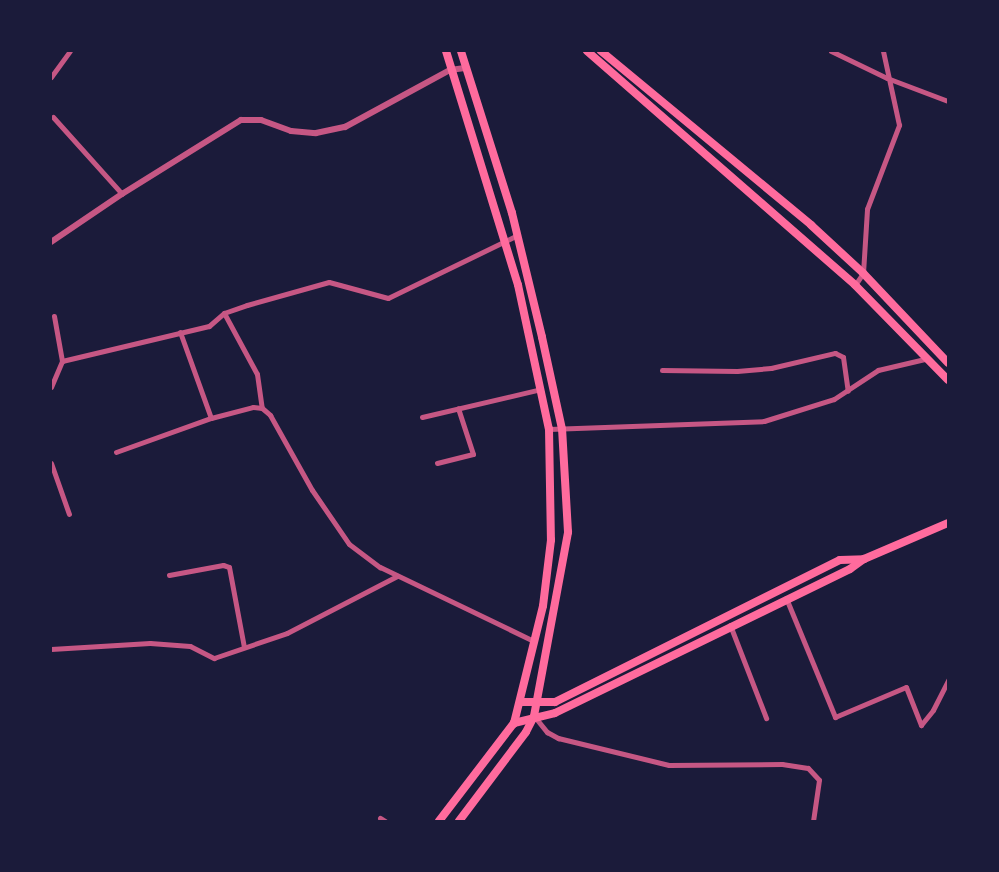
<!DOCTYPE html>
<html>
<head>
<meta charset="utf-8">
<style>
  body { margin:0 }
  #map { position:relative; width:999px; height:872px; overflow:hidden; background:#1b1b3a; font-family:Montserrat,sans-serif }
  div>[style] { position:absolute }
  [style*='--x'] { left:calc(var(--x)*1px); top:calc(var(--y)*1px); width:calc(var(--w)*1px); rotate:calc(var(--a)*1deg) }
  .minor>* { height:5px; margin:-2.5px; padding:0 2.5px; transform-origin:2.5px; border-radius:2.5px; background:#c65784 }
  .tertiary>* { height:6px; margin:-3px; padding:0 3px; transform-origin:3px; border-radius:3px; background:#c65784 }
  .primary>* { height:8px; margin:-4px; padding:0 4px; transform-origin:4px; border-radius:4px; background:#ff6b9d }
  span { translate:-50% -50%; white-space:nowrap; text-align:center; line-height:1.15; -webkit-text-stroke:4px #1b1b3a; paint-order:stroke }
  .frame { position:absolute; inset:0; border:52px solid #1b1b3a; pointer-events:none }
</style>
</head>
<body>
<div id="map">
  <div class="minor">
    <div style="--x:831;--y:51;--w:62;--a:25.7"></div>
    <div style="--x:887;--y:78;--w:65;--a:20.7"></div>
    <div style="--x:51;--y:77;--w:32;--a:-54"></div>
    <div style="--x:53;--y:117;--w:103;--a:48.1"></div>
    <div style="--x:855;--y:285;--w:14;--a:-56"></div>
    <div style="--x:863;--y:273;--w:64;--a:-86.4"></div>
    <div style="--x:867;--y:209;--w:90;--a:-69.1"></div>
    <div style="--x:899;--y:125;--w:76;--a:-102.2"></div>
    <div style="--x:224;--y:313;--w:69;--a:61.6"></div>
    <div style="--x:257;--y:374;--w:34;--a:82"></div>
    <div style="--x:54;--y:316;--w:46;--a:79.9"></div>
    <div style="--x:180;--y:332;--w:91;--a:70.2"></div>
    <div style="--x:662;--y:370;--w:75;--a:0.8"></div>
    <div style="--x:737;--y:371;--w:34;--a:-5"></div>
    <div style="--x:771;--y:368;--w:66;--a:-13.2"></div>
    <div style="--x:835;--y:353;--w:9;--a:27"></div>
    <div style="--x:843;--y:357;--w:34;--a:82"></div>
    <div style="--x:51;--y:387;--w:28;--a:-67"></div>
    <div style="--x:62;--y:361;--w:151;--a:-13.4"></div>
    <div style="--x:209;--y:326;--w:20;--a:-41"></div>
    <div style="--x:224;--y:313;--w:24;--a:-19"></div>
    <div style="--x:247;--y:305;--w:85;--a:-15.7"></div>
    <div style="--x:329;--y:282;--w:61;--a:15.2"></div>
    <div style="--x:388;--y:298;--w:144;--a:-25.9"></div>
    <div style="--x:422;--y:417;--w:122;--a:-13.2"></div>
    <div style="--x:549;--y:429;--w:215;--a:-2.1"></div>
    <div style="--x:764;--y:421;--w:73;--a:-17.4"></div>
    <div style="--x:834;--y:399;--w:53;--a:-33.4"></div>
    <div style="--x:878;--y:370;--w:48;--a:-13.2"></div>
    <div style="--x:116;--y:452;--w:101;--a:-19.7"></div>
    <div style="--x:211;--y:418;--w:43;--a:-14.7"></div>
    <div style="--x:253;--y:407;--w:9;--a:6"></div>
    <div style="--x:262;--y:408;--w:11;--a:41"></div>
    <div style="--x:270;--y:415;--w:86;--a:60.8"></div>
    <div style="--x:312;--y:490;--w:65;--a:55.6"></div>
    <div style="--x:349;--y:544;--w:39;--a:37"></div>
    <div style="--x:380;--y:567;--w:171;--a:25.7"></div>
    <div style="--x:51;--y:463;--w:54;--a:70.6"></div>
    <div style="--x:437;--y:463;--w:37;--a:-14"></div>
    <div style="--x:473;--y:454;--w:48;--a:-108.1"></div>
    <div style="--x:169;--y:575;--w:55;--a:-10.5"></div>
    <div style="--x:223;--y:565;--w:6;--a:18"></div>
    <div style="--x:229;--y:567;--w:81;--a:79.4"></div>
    <div style="--x:786;--y:598;--w:129;--a:67.6"></div>
    <div style="--x:835;--y:717;--w:77;--a:-22.9"></div>
    <div style="--x:906;--y:687;--w:41;--a:68.5"></div>
    <div style="--x:921;--y:725;--w:19;--a:-51"></div>
    <div style="--x:933;--y:710;--w:34;--a:-63"></div>
    <div style="--x:730;--y:625;--w:100;--a:68.8"></div>
    <div style="--x:51;--y:649;--w:99;--a:-3.5"></div>
    <div style="--x:150;--y:643;--w:40;--a:4.3"></div>
    <div style="--x:190;--y:646;--w:27;--a:27"></div>
    <div style="--x:214;--y:658;--w:77;--a:-18.9"></div>
    <div style="--x:287;--y:633;--w:124;--a:-27.4"></div>
    <div style="--x:534;--y:716;--w:21;--a:51"></div>
    <div style="--x:547;--y:732;--w:13;--a:29"></div>
    <div style="--x:558;--y:738;--w:114;--a:13.7"></div>
    <div style="--x:669;--y:765;--w:113;--a:-0.5"></div>
    <div style="--x:782;--y:764;--w:26;--a:9"></div>
    <div style="--x:808;--y:768;--w:16;--a:47"></div>
    <div style="--x:819;--y:780;--w:41;--a:98.3"></div>
    <div style="--x:380;--y:818;--w:6;--a:31"></div>
  </div>
  <div class="tertiary">
    <div style="--x:51;--y:242;--w:86;--a:-34.1"></div>
    <div style="--x:122;--y:194;--w:140;--a:-31.9"></div>
    <div style="--x:241;--y:120;--w:20;--a:0"></div>
    <div style="--x:261;--y:120;--w:32;--a:20"></div>
    <div style="--x:291;--y:131;--w:25;--a:5"></div>
    <div style="--x:316;--y:133;--w:30;--a:-12"></div>
    <div style="--x:345;--y:127;--w:119;--a:-28.5"></div>
    <div style="--x:450;--y:70;--w:15;--a:-8"></div>
  </div>
  <div class="primary">
    <div style="--x:446;--y:51;--w:245;--a:72.9"></div>
    <div style="--x:518;--y:285;--w:147;--a:77.9"></div>
    <div style="--x:549;--y:429;--w:111;--a:89"></div>
    <div style="--x:551;--y:540;--w:66;--a:96.9"></div>
    <div style="--x:543;--y:606;--w:121;--a:103.9"></div>
    <div style="--x:587;--y:51;--w:356;--a:41.1"></div>
    <div style="--x:855;--y:285;--w:133;--a:45.6"></div>
    <div style="--x:601;--y:51;--w:273;--a:39.6"></div>
    <div style="--x:811;--y:225;--w:71;--a:42.7"></div>
    <div style="--x:863;--y:273;--w:124;--a:46.6"></div>
    <div style="--x:521;--y:702;--w:34;--a:0"></div>
    <div style="--x:555;--y:702;--w:318;--a:-26.5"></div>
    <div style="--x:840;--y:560;--w:24;--a:-2"></div>
    <div style="--x:439;--y:821;--w:123;--a:-52.6"></div>
    <div style="--x:514;--y:723;--w:42;--a:-13.7"></div>
    <div style="--x:555;--y:713;--w:328;--a:-26"></div>
    <div style="--x:850;--y:569;--w:17;--a:-36"></div>
    <div style="--x:864;--y:559;--w:91;--a:-23.2"></div>
    <div style="--x:459;--y:821;--w:111;--a:-53"></div>
    <div style="--x:526;--y:732;--w:18;--a:-63"></div>
    <div style="--x:534;--y:716;--w:187;--a:-79.5"></div>
    <div style="--x:568;--y:532;--w:103;--a:-93.3"></div>
    <div style="--x:562;--y:429;--w:94;--a:-102.3"></div>
    <div style="--x:542;--y:337;--w:128;--a:-103.6"></div>
    <div style="--x:512;--y:213;--w:170;--a:-107.5"></div>
  </div>
  <div class="frame"></div>
</div>
</body>
</html>
